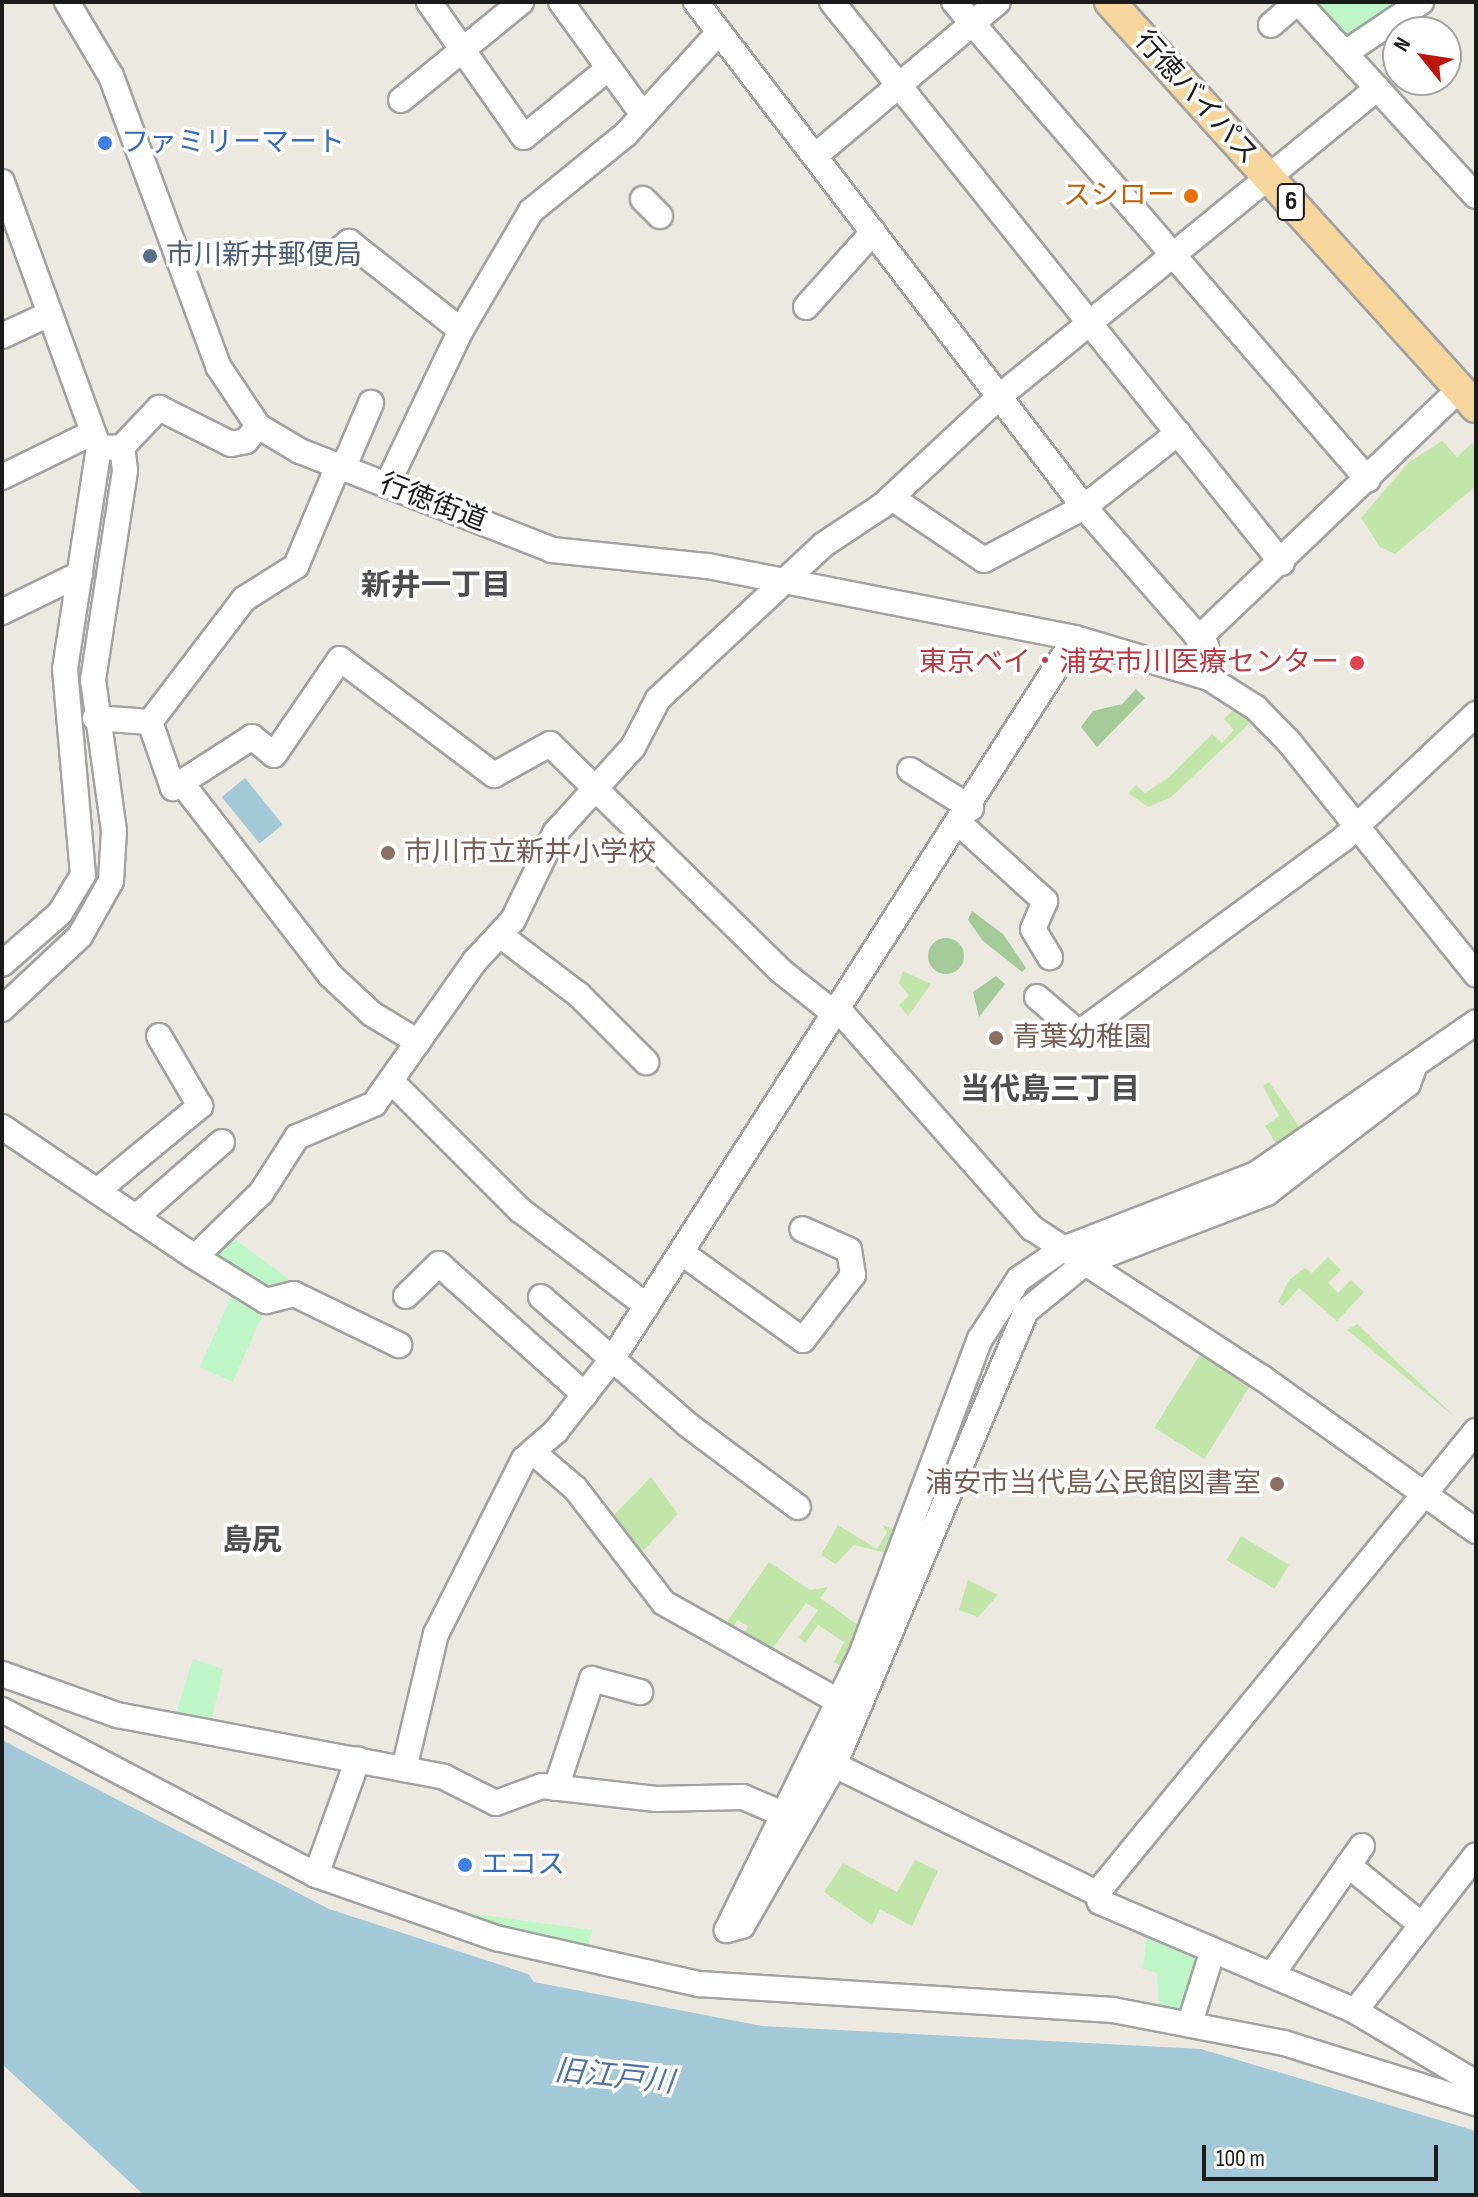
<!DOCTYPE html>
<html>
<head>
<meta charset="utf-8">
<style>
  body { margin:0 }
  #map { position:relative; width:1478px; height:2197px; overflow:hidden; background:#ece9e1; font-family:"Sofia Sans Condensed","Noto Sans JP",sans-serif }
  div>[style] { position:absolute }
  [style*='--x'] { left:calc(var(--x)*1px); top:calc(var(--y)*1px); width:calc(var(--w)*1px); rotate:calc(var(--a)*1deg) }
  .grass>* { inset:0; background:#c2e5a9; transform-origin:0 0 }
  .forest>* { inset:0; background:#a3ca98 }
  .round { border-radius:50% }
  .park>* { inset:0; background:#bff6c7; transform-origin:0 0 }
  .water>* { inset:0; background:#a3c8d8; transform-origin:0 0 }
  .roads { filter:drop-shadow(2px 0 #a2a2a2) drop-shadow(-2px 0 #a2a2a2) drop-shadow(0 2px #a2a2a2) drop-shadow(0 -2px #a2a2a2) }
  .minor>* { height:24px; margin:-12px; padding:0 12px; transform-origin:12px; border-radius:12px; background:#fff }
  .major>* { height:30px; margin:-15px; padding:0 15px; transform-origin:15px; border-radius:15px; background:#f6d69c }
  .dots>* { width:22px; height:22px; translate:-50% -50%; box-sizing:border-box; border:4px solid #fff; border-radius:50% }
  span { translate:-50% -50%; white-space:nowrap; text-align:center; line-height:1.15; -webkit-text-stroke:7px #fff; paint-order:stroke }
  .shield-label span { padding:2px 6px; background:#fff; border:2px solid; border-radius:6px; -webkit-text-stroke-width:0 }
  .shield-label { font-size:26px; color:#1b1b1b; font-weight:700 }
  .street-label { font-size:28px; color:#1b1b1b }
  .shop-label { font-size:28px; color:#366cbe }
  .left { translate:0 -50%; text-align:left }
  .food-label { font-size:28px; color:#c56008 }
  .right { translate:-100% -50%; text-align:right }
  .service-label { font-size:28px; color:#4e5e75 }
  .health-label { font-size:28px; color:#be3a42 }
  .education-label { font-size:28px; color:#785e54 }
  .neighbourhood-label { font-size:30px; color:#4e4e4e; font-weight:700 }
  .water-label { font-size:30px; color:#4e73a5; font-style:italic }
  .frame { position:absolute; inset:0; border:4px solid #1b1b1b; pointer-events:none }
  .north { position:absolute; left:1382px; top:16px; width:80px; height:80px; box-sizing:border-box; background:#fff; border:2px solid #a4a4a4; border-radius:50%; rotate:300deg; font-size:22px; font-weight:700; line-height:32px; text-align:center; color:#1b1b1b }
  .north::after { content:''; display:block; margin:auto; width:28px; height:36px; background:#bc170a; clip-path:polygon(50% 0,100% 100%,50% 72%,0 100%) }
  .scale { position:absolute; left:1202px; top:2145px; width:236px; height:36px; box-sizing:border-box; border:4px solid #1b1b1b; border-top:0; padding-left:10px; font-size:24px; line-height:28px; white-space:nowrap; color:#1b1b1b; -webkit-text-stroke:6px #fff; paint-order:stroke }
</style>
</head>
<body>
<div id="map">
  <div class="grass">
    <div style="clip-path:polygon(1442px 441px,1457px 457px,1472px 443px,1476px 448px,1476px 486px,1395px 554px,1380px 547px,1361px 518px,1409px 462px)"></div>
    <div style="clip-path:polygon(1238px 705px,1253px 720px,1170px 798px,1148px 807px,1128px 793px,1136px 785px,1145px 793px,1169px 777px,1212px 734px,1222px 743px,1234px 730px,1224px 719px)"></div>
    <div style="clip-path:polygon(903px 971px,931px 984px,908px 1016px,899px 1005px,909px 996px,899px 983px)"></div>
    <div style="clip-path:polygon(1269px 1082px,1300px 1128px,1277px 1145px,1265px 1126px,1279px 1116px,1263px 1086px)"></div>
    <div style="clip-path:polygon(1328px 1257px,1341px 1270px,1328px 1283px,1338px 1293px,1351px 1280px,1364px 1292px,1337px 1321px,1299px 1288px,1283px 1306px,1278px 1302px,1289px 1280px,1305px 1268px,1312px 1273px)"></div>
    <div style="clip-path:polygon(1357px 1324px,1454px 1416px,1347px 1330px)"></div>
    <div style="left:1201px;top:1353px;width:59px;height:88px;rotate:32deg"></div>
    <div style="clip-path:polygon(651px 1477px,678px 1514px,637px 1557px,611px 1518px)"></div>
    <div style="clip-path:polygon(838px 1525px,877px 1549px,887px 1532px,882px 1525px,896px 1530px,887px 1553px,854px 1545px,836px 1564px,821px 1555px)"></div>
    <div style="left:1241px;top:1536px;width:56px;height:28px;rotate:31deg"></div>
    <div style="clip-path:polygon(769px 1562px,810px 1590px,828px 1587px,820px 1598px,861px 1627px,841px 1666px,834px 1662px,844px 1642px,818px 1625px,805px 1643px,799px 1637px,818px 1610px,806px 1603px,769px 1653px,741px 1640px,748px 1626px,737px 1620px,730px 1634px,722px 1629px)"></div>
    <div style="clip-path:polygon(968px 1580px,998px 1595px,978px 1617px,959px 1610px)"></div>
    <div style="clip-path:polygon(915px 1860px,938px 1871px,912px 1926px,880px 1909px,872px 1925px,824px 1892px,843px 1863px,897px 1892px)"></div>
  </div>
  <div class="forest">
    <div style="clip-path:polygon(1136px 689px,1145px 698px,1097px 747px,1081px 727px,1093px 711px,1122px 704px)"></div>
    <div style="clip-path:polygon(972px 911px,1003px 934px,1026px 968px,1022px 972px,983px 941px,968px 920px)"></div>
    <div class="round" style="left:928px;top:938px;width:36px;height:36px"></div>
    <div style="clip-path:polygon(996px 976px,1005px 984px,979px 1017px,973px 992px)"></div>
  </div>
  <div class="park">
    <div style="clip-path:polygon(1308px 2px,1408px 2px,1350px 41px)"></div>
    <div style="clip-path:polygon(232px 1237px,295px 1284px,265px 1292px,206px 1263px)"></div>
    <div style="left:232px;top:1295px;width:36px;height:79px;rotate:24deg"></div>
    <div style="clip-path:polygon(193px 1659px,223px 1669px,211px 1723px,175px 1717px)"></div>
    <div style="clip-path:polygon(425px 1907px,592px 1930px,587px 1955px)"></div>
    <div style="clip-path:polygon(1147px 1934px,1202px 1958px,1185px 2011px,1159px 2007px,1157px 1973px,1143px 1969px)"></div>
  </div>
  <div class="water">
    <div style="left:245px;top:778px;width:60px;height:30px;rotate:51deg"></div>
    <div style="clip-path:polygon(2px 1740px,329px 1909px,528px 1974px,534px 1982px,762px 2026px,1201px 2049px,1476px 2131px,1476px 2195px,144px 2195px,2px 2064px)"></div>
  </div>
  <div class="roads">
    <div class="minor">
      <div style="--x:67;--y:2;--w:86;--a:59.3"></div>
      <div style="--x:111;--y:76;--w:309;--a:69.7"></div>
      <div style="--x:218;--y:366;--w:72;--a:56.3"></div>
      <div style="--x:258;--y:426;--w:49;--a:30.8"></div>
      <div style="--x:300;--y:451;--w:271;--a:21.4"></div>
      <div style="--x:552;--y:550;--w:157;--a:5.9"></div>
      <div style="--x:708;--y:566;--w:374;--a:11.1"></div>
      <div style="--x:1075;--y:638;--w:140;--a:16.6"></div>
      <div style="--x:1209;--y:678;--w:56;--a:32.6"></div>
      <div style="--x:1256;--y:708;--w:49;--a:45.8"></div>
      <div style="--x:1290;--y:743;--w:297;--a:51.2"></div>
      <div style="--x:429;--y:2;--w:165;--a:54.9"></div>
      <div style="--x:524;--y:137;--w:109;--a:-39.1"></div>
      <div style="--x:561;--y:2;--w:140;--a:54"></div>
      <div style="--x:696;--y:2;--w:637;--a:52.46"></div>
      <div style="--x:1084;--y:507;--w:185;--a:48.7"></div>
      <div style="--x:1206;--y:646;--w:32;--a:85"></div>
      <div style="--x:832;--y:2;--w:719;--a:51.27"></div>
      <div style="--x:954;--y:2;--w:632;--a:49.1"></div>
      <div style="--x:1298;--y:2;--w:263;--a:47.5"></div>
      <div style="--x:1271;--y:25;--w:35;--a:-41"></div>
      <div style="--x:1345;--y:53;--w:92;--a:-33.9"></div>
      <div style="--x:401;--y:100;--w:155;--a:-39.2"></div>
      <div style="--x:815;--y:156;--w:239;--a:-40.1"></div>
      <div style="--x:2;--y:182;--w:283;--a:70"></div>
      <div style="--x:99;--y:448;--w:23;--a:-2"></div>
      <div style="--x:122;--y:447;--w:54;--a:-46.5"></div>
      <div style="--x:159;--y:408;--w:80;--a:26.6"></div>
      <div style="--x:231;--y:444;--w:15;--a:-11"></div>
      <div style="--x:246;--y:441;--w:19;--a:-51"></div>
      <div style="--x:643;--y:199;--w:24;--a:45"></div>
      <div style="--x:337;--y:252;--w:16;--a:-40"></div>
      <div style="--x:349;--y:242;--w:142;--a:38.2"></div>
      <div style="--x:806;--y:307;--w:101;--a:-48.2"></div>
      <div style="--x:2;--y:336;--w:50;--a:-25"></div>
      <div style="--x:343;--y:469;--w:72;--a:-67"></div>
      <div style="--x:2;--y:477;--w:100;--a:-26.1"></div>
      <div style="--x:387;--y:485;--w:172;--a:-64.5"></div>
      <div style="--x:461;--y:330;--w:138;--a:-59.5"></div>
      <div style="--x:531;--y:211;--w:122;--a:-39"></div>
      <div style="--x:626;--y:134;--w:138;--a:-47.6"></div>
      <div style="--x:892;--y:498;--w:111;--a:34"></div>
      <div style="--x:984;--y:560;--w:113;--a:-27.9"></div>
      <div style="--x:1084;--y:507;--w:120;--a:-38.2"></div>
      <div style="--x:2;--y:612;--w:87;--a:-26"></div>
      <div style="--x:1198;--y:639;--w:362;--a:-43.7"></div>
      <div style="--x:95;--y:718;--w:55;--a:4.2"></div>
      <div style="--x:150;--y:722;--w:155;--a:-52.6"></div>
      <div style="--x:244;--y:599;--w:62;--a:-32.4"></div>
      <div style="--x:296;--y:566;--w:108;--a:-67.2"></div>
      <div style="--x:150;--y:722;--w:70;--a:70.8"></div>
      <div style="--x:173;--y:788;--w:94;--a:-32.8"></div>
      <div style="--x:252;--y:737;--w:28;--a:39"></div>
      <div style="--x:274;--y:755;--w:116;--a:-55.5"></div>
      <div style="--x:340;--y:659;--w:193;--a:37"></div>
      <div style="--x:494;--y:775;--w:64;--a:-29"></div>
      <div style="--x:550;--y:744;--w:324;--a:44.5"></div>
      <div style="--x:781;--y:971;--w:69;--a:38.5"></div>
      <div style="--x:910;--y:770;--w:72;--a:31.9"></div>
      <div style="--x:181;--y:782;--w:244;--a:52.3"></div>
      <div style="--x:330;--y:975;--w:57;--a:42.9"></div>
      <div style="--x:372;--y:1014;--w:54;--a:31.3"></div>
      <div style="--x:960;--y:824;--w:115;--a:42.2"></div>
      <div style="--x:1045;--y:901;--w:30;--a:113"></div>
      <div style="--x:1033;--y:929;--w:33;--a:59"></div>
      <div style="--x:500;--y:935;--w:99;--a:37.2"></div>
      <div style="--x:579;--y:995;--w:95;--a:45"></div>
      <div style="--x:2;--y:964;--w:77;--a:-41.3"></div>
      <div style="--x:60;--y:913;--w:44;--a:-58.8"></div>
      <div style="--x:83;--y:875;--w:207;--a:-95"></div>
      <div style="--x:65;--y:669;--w:224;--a:-81.3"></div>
      <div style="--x:1037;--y:997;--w:55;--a:40.6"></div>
      <div style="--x:1079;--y:1033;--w:328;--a:-36.3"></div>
      <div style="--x:1343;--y:839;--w:183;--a:-43.2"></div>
      <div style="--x:2;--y:1009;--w:107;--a:-43.1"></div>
      <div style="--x:80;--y:936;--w:63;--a:-60.6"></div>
      <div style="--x:111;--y:881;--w:50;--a:-86.6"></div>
      <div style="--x:114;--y:831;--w:152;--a:-97.9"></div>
      <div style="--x:93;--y:680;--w:212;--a:-81.3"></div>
      <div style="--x:125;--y:470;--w:23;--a:-97"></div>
      <div style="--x:838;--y:1009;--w:293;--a:48.5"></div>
      <div style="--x:1032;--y:1228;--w:273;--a:33.1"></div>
      <div style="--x:1261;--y:1377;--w:264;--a:35.6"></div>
      <div style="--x:1413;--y:1070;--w:15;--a:110"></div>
      <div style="--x:1408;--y:1084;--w:178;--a:142.3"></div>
      <div style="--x:1267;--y:1193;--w:195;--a:159"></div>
      <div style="--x:1085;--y:1263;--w:76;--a:140.9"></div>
      <div style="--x:1026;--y:1311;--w:496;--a:112.9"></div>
      <div style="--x:833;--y:1768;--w:182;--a:119.9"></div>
      <div style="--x:742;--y:1926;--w:16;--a:165"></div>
      <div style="--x:727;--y:1930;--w:306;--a:-64"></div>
      <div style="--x:861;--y:1655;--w:338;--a:-69.4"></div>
      <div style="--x:980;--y:1339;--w:72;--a:-57"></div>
      <div style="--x:1019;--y:1279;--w:53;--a:-34.3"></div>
      <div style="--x:1063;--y:1249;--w:207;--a:-21.2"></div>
      <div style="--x:1256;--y:1174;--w:267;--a:-34.6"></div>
      <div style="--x:391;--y:1081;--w:182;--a:45"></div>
      <div style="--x:520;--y:1210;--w:159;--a:37.1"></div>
      <div style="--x:2;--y:1127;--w:233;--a:34"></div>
      <div style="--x:195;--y:1257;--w:92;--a:-44.1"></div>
      <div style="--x:261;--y:1193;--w:67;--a:-57.3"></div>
      <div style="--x:297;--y:1137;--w:84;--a:-23.2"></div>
      <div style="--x:374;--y:1104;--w:174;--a:-54.8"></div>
      <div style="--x:474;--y:962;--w:57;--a:-47.1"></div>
      <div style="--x:513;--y:920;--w:97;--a:-64.2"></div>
      <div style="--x:555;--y:833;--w:116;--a:-47.8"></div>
      <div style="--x:633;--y:747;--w:54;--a:-62.5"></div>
      <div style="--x:658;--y:699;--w:226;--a:-43"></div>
      <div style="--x:823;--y:545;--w:71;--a:-33.5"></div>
      <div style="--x:882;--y:506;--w:161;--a:-43"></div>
      <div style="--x:1000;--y:396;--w:487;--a:-39.2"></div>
      <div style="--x:97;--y:1191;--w:134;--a:-39.5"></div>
      <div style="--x:200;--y:1106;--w:81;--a:-120.4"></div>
      <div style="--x:136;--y:1217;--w:114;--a:-41.1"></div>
      <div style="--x:682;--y:1253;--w:149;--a:35.7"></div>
      <div style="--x:803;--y:1340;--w:82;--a:-52.4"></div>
      <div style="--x:853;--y:1275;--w:25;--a:-99"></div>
      <div style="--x:849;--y:1250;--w:51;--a:-155.9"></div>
      <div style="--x:195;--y:1257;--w:84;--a:31.8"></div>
      <div style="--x:266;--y:1301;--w:29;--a:-14"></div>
      <div style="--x:294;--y:1294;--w:117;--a:25.9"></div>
      <div style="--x:406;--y:1296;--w:46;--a:-44.1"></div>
      <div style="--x:439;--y:1264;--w:196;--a:41.9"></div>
      <div style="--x:541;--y:1297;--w:195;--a:41"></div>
      <div style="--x:688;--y:1425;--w:137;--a:36.7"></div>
      <div style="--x:534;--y:1453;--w:54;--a:40.5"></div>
      <div style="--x:575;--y:1488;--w:145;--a:52.3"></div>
      <div style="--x:664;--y:1603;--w:202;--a:29.4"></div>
      <div style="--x:2;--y:1674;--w:122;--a:19.6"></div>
      <div style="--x:117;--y:1715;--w:333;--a:10.7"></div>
      <div style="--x:444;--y:1777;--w:58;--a:26.6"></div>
      <div style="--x:496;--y:1803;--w:49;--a:-20.3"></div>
      <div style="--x:542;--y:1786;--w:115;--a:6.5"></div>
      <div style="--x:656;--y:1799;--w:87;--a:-1.3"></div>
      <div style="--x:743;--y:1797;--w:59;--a:23.1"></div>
      <div style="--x:2;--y:1710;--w:355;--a:27.7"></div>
      <div style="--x:316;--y:1875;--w:191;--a:19.3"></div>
      <div style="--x:496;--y:1938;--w:208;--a:12.8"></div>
      <div style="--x:699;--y:1984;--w:415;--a:3.6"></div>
      <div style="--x:1113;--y:2010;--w:174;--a:10.9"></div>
      <div style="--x:1284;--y:2043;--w:201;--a:17.4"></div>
      <div style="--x:820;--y:1758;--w:308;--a:26"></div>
      <div style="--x:1097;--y:1893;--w:9;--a:72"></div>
      <div style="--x:1100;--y:1902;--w:277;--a:23.1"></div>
      <div style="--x:1355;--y:2011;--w:141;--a:30.8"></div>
      <div style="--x:404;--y:1769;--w:139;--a:-76.7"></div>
      <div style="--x:436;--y:1634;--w:196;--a:-63.3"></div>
      <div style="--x:524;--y:1459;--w:43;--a:-41.2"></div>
      <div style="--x:556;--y:1431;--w:93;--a:-52"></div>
      <div style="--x:613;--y:1358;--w:855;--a:-57.31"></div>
      <div style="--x:556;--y:1788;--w:115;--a:-71.7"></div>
      <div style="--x:592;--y:1679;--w:50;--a:15.2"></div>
      <div style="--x:1348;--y:1865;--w:90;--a:39.2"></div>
      <div style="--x:316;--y:1875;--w:123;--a:-70.1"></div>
      <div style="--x:1097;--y:1893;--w:598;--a:-50.64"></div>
      <div style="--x:1273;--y:1973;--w:155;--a:-55"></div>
      <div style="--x:1355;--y:2011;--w:197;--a:-52.2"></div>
      <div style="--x:1190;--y:2023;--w:73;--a:-72.6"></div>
    </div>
    <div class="major">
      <div style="--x:1110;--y:2;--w:546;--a:47.9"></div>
    </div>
  </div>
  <div class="dots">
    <div style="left:105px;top:143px;background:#3f7fe0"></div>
    <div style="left:1191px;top:196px;background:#e8710a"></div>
    <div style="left:150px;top:256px;background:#5c6f8a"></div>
    <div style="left:1357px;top:663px;background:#e0444e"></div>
    <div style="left:388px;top:853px;background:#8d6e63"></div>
    <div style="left:996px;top:1038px;background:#8d6e63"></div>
    <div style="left:1277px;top:1484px;background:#8d6e63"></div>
    <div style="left:465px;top:1865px;background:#3f7fe0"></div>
  </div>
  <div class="shield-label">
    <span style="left:1291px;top:202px">6</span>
  </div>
  <div class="street-label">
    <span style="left:1196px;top:98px;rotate:48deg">行徳バイパス</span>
    <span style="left:433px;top:503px;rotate:21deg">行徳街道</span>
  </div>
  <div class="shop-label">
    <span class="left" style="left:121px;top:143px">ファミリーマート</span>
    <span class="left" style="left:481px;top:1865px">エコス</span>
  </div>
  <div class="food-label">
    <span class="right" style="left:1175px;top:196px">スシロー</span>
  </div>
  <div class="service-label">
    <span class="left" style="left:166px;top:256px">市川新井郵便局</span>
  </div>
  <div class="health-label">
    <span class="right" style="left:1339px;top:663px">東京ベイ・浦安市川医療センター</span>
  </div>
  <div class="education-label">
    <span class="left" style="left:404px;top:853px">市川市立新井小学校</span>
    <span class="left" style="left:1012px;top:1038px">青葉幼稚園</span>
    <span class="right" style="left:1261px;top:1484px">浦安市当代島公民館図書室</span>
  </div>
  <div class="neighbourhood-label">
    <span style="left:436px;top:586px">新井一丁目</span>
    <span style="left:1050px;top:1090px">当代島三丁目</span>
    <span style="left:252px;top:1541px">島尻</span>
  </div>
  <div class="water-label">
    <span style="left:614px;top:2077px;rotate:6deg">旧江戸川</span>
  </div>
  <div class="frame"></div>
  <div class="north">N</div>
  <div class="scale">100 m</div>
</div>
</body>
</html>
